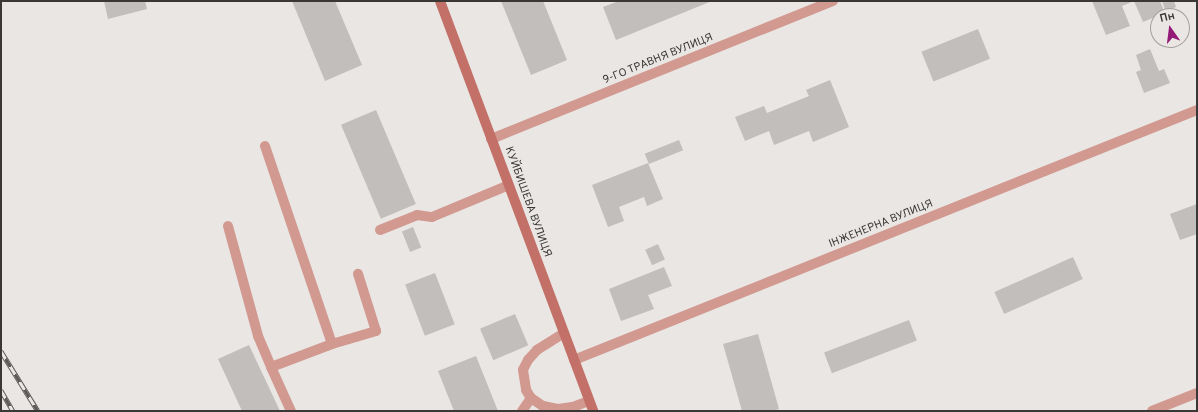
<!DOCTYPE html>
<html>
<head>
<meta charset="utf-8">
<style>
  body { margin:0 }
  #map { position:relative; width:1198px; height:412px; overflow:hidden; background:#e9e6e3; font-family:Overpass,sans-serif }
  div>[style] { position:absolute }
  [style*='--x'] { left:calc(var(--x)*1px); top:calc(var(--y)*1px); width:calc(var(--w)*1px); rotate:calc(var(--a)*1deg) }
  .building>* { inset:0; background:#c1bebb; transform-origin:0 0 }
  .lane>* { height:10px; margin:-5px; padding:0 5px; transform-origin:5px; border-radius:5px; background:#d29991 }
  .street>* { height:10px; margin:-5px; padding:0 5px; transform-origin:5px; border-radius:5px; background:#d29991 }
  .secondary>* { height:10px; margin:-5px; padding:0 5px; transform-origin:5px; border-radius:5px; background:#c37168 }
  .rail>* { height:4.5px; margin-top:-2.25px; transform-origin:0; background:repeating-linear-gradient(90deg,#e9e6e3 0 9px,#5c5b5a 0 18px); box-sizing:border-box; border-block:1px solid #5c5b5a }
  span { translate:-50% -50%; white-space:nowrap; text-align:center; line-height:1.15; -webkit-text-stroke:3px #e9e6e3; paint-order:stroke }
  .street-label { font-size:11px; color:#393837 }
  .frame { position:absolute; inset:0; border:2px solid #393837; pointer-events:none }
  .north { position:absolute; left:1150px; top:8px; width:40px; height:40px; box-sizing:border-box; background:#e9e6e3; border:1px solid #a3a09e; border-radius:50%; rotate:346deg; font-size:11px; font-weight:700; line-height:16px; text-align:center; color:#393837 }
  .north::after { content:''; display:block; margin:auto; width:14px; height:18px; background:#941a77; clip-path:polygon(50% 0,100% 100%,50% 72%,0 100%) }
</style>
</head>
<body>
<div id="map">
  <div class="building">
    <div style="clip-path:polygon(104px 1px,145px 1px,147px 9px,108px 19px)"></div>
    <div style="clip-path:polygon(292px 1px,335px 1px,362px 65px,325px 81px)"></div>
    <div style="clip-path:polygon(501px 1px,543px 1px,567px 60px,531px 75px)"></div>
    <div style="clip-path:polygon(619px 1px,712px 1px,616px 40px,603px 7px)"></div>
    <div style="clip-path:polygon(1092px 1px,1134px 1px,1122px 6px,1130px 26px,1106px 35px)"></div>
    <div style="clip-path:polygon(1134px 1px,1160px 1px,1165px 13px,1143px 22px)"></div>
    <div style="clip-path:polygon(1162px 1px,1174px 1px,1176px 7px,1166px 12px)"></div>
    <div style="left:978px;top:29px;width:32px;height:61px;rotate:68deg"></div>
    <div style="clip-path:polygon(1150px 49px,1159px 71px,1164px 69px,1170px 83px,1144px 93px,1136px 72px,1141px 70px,1136px 55px)"></div>
    <div style="clip-path:polygon(830px 80px,849px 127px,813px 142px,809px 131px,774px 145px,769px 131px,745px 141px,735px 117px,764px 106px,767px 113px,809px 96px,806px 90px)"></div>
    <div style="left:376px;top:110px;width:102px;height:38px;rotate:67deg"></div>
    <div style="left:679px;top:140px;width:11px;height:37px;rotate:68deg"></div>
    <div style="clip-path:polygon(648px 163px,663px 199px,647px 206px,644px 197px,619px 207px,624px 221px,608px 227px,592px 185px)"></div>
    <div style="clip-path:polygon(1197px 204px,1197px 234px,1180px 240px,1170px 214px)"></div>
    <div style="left:413px;top:227px;width:22px;height:12px;rotate:68deg"></div>
    <div style="left:658px;top:244px;width:17px;height:14px;rotate:66deg"></div>
    <div style="left:1073px;top:257px;width:24px;height:86px;rotate:66deg"></div>
    <div style="clip-path:polygon(664px 267px,672px 286px,648px 295px,654px 309px,621px 321px,609px 289px)"></div>
    <div style="left:435px;top:273px;width:55px;height:32px;rotate:69deg"></div>
    <div style="left:515px;top:314px;width:34px;height:38px;rotate:67deg"></div>
    <div style="left:909px;top:320px;width:22px;height:91px;rotate:69deg"></div>
    <div style="clip-path:polygon(758px 334px,779px 409px,773px 411px,742px 411px,723px 344px)"></div>
    <div style="clip-path:polygon(249px 345px,280px 411px,242px 411px,218px 359px)"></div>
    <div style="clip-path:polygon(476px 356px,498px 411px,454px 411px,438px 371px)"></div>
  </div>
  <div class="lane">
    <div style="--x:265;--y:146;--w:209;--a:71.3"></div>
    <div style="--x:332;--y:344;--w:65;--a:159.3"></div>
    <div style="--x:271;--y:367;--w:48;--a:65.6"></div>
    <div style="--x:228;--y:226;--w:114;--a:74.7"></div>
    <div style="--x:258;--y:336;--w:34;--a:67"></div>
    <div style="--x:380;--y:230;--w:40;--a:-22"></div>
    <div style="--x:417;--y:215;--w:15;--a:8"></div>
    <div style="--x:432;--y:217;--w:83;--a:-22.6"></div>
    <div style="--x:564;--y:333;--w:32;--a:148"></div>
    <div style="--x:537;--y:350;--w:13;--a:132"></div>
    <div style="--x:528;--y:360;--w:11;--a:117"></div>
    <div style="--x:523;--y:370;--w:20;--a:81"></div>
    <div style="--x:526;--y:390;--w:9;--a:58"></div>
    <div style="--x:531;--y:398;--w:14;--a:34"></div>
    <div style="--x:543;--y:406;--w:15;--a:11"></div>
    <div style="--x:558;--y:409;--w:15;--a:-8"></div>
    <div style="--x:573;--y:407;--w:17;--a:-21"></div>
    <div style="--x:332;--y:344;--w:46;--a:-16.5"></div>
    <div style="--x:376;--y:331;--w:60;--a:-107.5"></div>
    <div style="--x:522;--y:411;--w:16;--a:-55"></div>
    <div style="--x:1152;--y:411;--w:48;--a:-21.8"></div>
  </div>
  <div class="street">
    <div style="--x:491;--y:139;--w:369;--a:-22"></div>
    <div style="--x:574;--y:360;--w:671;--a:-21.86"></div>
  </div>
  <div class="secondary">
    <div style="--x:440;--y:1;--w:438;--a:69.5"></div>
  </div>
  <div class="rail">
    <div style="--x:1;--y:351;--w:70;--a:58.3"></div>
    <div style="--x:1;--y:390;--w:24;--a:60"></div>
  </div>
  <div class="street-label">
    <span style="left:658px;top:59px;rotate:-22deg">9-ГО ТРАВНЯ ВУЛИЦЯ</span>
    <span style="left:528px;top:202px;rotate:70deg">КУЙБИШЕВА ВУЛИЦЯ</span>
    <span style="left:881px;top:224px;rotate:-22deg">ІНЖЕНЕРНА ВУЛИЦЯ</span>
  </div>
  <div class="frame"></div>
  <div class="north">Пн</div>
</div>
</body>
</html>
